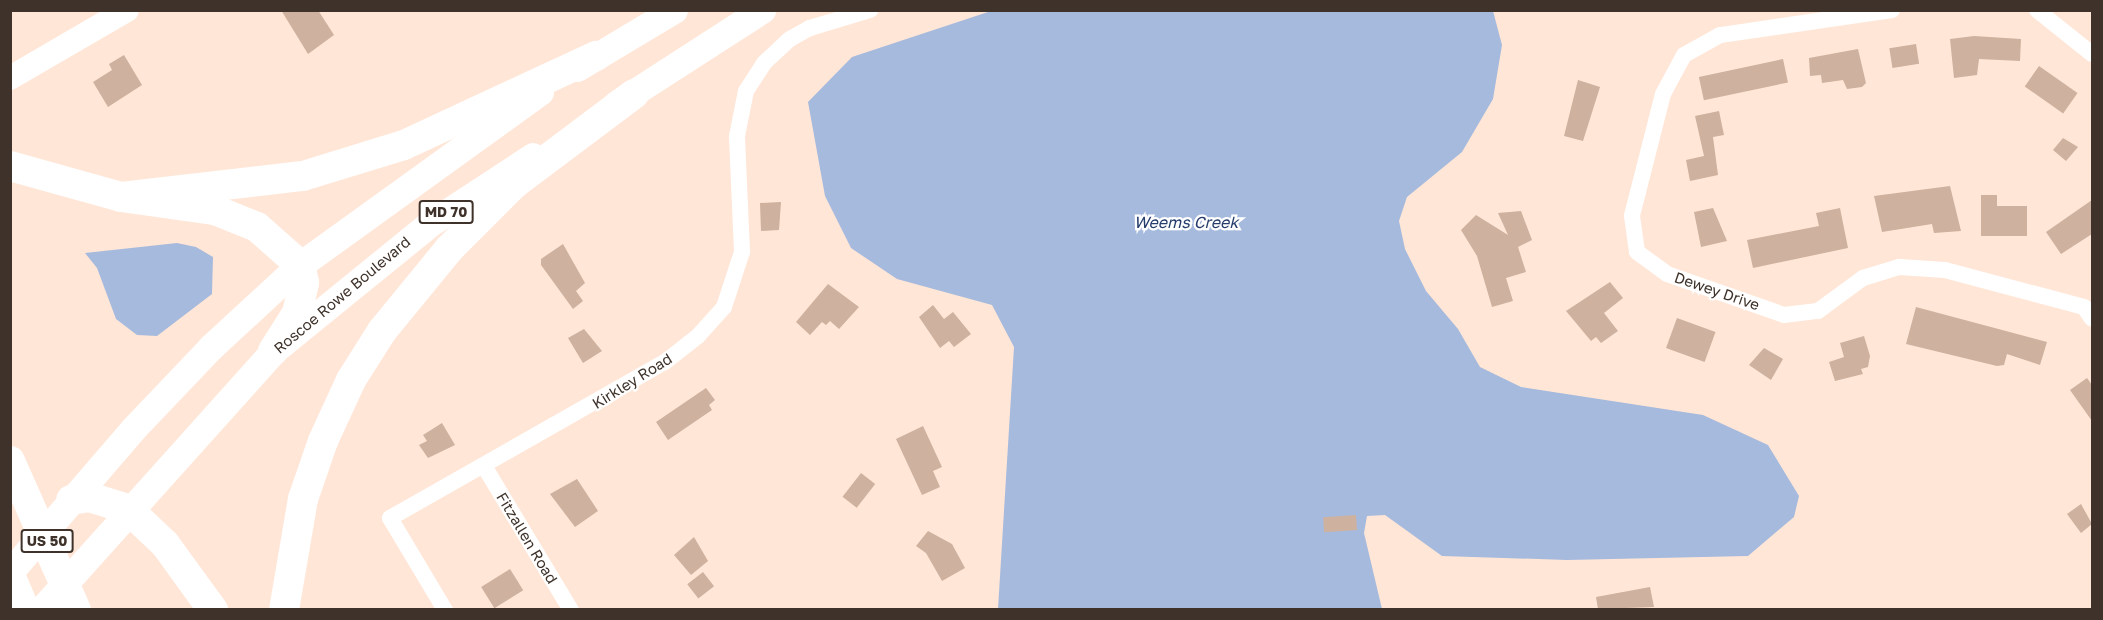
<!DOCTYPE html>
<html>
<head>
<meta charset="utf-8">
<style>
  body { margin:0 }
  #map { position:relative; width:2103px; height:620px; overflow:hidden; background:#ffe6d7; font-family:"Golos Text",sans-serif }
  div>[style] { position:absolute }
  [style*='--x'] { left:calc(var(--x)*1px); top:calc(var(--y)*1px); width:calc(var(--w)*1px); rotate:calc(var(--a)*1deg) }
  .water>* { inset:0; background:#a6badd }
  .building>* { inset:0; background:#ceb19e; transform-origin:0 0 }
  .street>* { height:16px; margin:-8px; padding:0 8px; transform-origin:8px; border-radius:8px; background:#fff }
  .secondary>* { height:24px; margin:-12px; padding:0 12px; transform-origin:12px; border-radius:12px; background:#fff }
  .primary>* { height:27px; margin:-13.5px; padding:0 13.5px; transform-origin:13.5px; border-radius:13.5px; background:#fff }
  .highway>* { height:30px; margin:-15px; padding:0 15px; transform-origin:15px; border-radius:15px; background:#fff }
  span { translate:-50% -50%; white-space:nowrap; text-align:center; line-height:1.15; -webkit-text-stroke:4.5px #fff; paint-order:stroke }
  .shield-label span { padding:2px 4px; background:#fff; border:2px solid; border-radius:4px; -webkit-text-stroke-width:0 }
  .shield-label { font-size:14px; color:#3e322a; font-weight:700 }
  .street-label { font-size:15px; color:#3e322a }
  .water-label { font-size:16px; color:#273e6d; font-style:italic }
  .frame { position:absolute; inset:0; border:12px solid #3e322a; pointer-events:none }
</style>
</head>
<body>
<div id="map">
  <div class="water">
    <div style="clip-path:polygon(991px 11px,1493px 11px,1502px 45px,1493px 99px,1462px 152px,1407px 197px,1399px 221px,1405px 249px,1426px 291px,1458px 329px,1480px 367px,1521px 387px,1703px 415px,1768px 445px,1799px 496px,1794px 517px,1748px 556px,1567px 560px,1442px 556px,1385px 515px,1367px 516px,1364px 533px,1382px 609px,998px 609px,1014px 347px,992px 305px,897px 279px,851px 248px,825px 196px,808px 102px,852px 57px)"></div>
    <div style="clip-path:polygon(177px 243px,196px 247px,213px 257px,212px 294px,157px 336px,137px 335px,116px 319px,97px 268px,85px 253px)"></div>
  </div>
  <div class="building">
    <div style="clip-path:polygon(281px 10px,318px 10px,334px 35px,308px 54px)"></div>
    <div style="clip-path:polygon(1974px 36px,2021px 39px,2020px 61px,1979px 59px,1977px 75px,1954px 78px,1950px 39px)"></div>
    <div style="left:1916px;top:44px;width:20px;height:27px;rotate:81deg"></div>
    <div style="clip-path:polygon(1858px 49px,1866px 83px,1862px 87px,1847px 89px,1843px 80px,1822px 83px,1821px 75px,1810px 76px,1809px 58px)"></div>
    <div style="clip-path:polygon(124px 55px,142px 85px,108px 107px,93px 82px,112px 70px,109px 64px)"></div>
    <div style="left:1783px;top:59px;width:24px;height:86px;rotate:78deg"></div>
    <div style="left:2039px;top:66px;width:47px;height:25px;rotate:35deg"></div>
    <div style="clip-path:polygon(1578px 80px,1600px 87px,1583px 141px,1564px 136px)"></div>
    <div style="clip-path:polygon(1719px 111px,1724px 135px,1713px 137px,1718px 175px,1690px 181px,1686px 160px,1704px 156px,1695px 116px)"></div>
    <div style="clip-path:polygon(2063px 138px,2078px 147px,2066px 161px,2053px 150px)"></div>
    <div style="clip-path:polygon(1950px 186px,1961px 231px,1934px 233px,1932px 224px,1882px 232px,1874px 196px)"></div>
    <div style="clip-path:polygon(1981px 195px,1997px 195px,1997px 206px,2027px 206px,2027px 236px,1981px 236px)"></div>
    <div style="clip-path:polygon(2092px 200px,2092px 234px,2061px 254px,2046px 232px)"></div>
    <div style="clip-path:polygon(781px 202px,779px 230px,761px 231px,760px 203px)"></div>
    <div style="clip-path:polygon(1713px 208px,1727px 241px,1701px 247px,1694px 212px)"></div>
    <div style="clip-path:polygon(1840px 208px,1848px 248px,1753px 268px,1747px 240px,1819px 226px,1816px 213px)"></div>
    <div style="clip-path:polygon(1521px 211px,1532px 240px,1518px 247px,1526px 272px,1506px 278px,1513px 301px,1492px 307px,1477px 256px,1461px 230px,1476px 215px,1508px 235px,1498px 213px)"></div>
    <div style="clip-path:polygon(563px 244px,585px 283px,576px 291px,583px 301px,573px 309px,541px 265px,541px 259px)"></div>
    <div style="clip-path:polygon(1610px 282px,1623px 298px,1604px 313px,1618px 331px,1601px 343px,1596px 337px,1591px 341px,1566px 311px)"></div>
    <div style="clip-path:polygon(828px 284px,859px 307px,839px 329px,830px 321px,826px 325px,822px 322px,810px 335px,796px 322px)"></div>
    <div style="clip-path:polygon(933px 305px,944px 319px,953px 312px,971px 334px,954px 347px,949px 341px,940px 348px,919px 317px)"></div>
    <div style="clip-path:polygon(1916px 307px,2047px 342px,2040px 365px,2007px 354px,2004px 365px,1997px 366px,1906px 344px)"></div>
    <div style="left:1677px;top:318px;width:41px;height:32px;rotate:20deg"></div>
    <div style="clip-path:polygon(584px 329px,602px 351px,583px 363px,568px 338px)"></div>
    <div style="clip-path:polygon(1864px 336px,1870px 356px,1868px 367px,1861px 369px,1863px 374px,1835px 381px,1829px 362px,1844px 357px,1840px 343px)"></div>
    <div style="clip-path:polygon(1764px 348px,1783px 359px,1771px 380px,1749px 365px)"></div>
    <div style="clip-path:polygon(2087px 378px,2092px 385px,2092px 421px,2070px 390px)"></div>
    <div style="clip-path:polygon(706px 388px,715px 400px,709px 405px,712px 410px,668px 440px,656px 422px)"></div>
    <div style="clip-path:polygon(442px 423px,455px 445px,428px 458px,419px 445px,427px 441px,423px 435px)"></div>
    <div style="clip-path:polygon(923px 426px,942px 467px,933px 471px,940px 487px,922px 495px,896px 439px)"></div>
    <div style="left:861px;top:473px;width:18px;height:30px;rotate:38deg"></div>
    <div style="clip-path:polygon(577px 479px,598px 511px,575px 527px,550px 494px)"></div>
    <div style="clip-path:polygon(2081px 504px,2092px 524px,2081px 533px,2067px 514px)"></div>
    <div style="left:1356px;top:515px;width:15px;height:33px;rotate:86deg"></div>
    <div style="clip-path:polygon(928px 531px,952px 544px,965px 568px,942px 581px,926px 553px,916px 546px)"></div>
    <div style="clip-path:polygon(694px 537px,708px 561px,691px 575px,674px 555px)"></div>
    <div style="left:510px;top:569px;width:25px;height:34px;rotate:58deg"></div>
    <div style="left:703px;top:572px;width:18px;height:20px;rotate:52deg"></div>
    <div style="clip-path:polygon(1650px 587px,1654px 607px,1598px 609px,1596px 597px)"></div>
  </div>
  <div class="street">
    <div style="--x:1892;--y:10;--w:174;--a:171.7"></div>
    <div style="--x:1720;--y:35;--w:41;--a:150.9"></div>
    <div style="--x:1684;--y:55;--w:44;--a:118.3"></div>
    <div style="--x:1663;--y:94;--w:126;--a:104.3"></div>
    <div style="--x:1632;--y:216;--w:36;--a:82"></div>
    <div style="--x:1637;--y:252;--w:37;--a:36"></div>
    <div style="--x:1667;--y:274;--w:124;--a:19.3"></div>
    <div style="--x:1784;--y:315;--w:34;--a:-7"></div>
    <div style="--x:1818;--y:311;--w:56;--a:-36.3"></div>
    <div style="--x:1863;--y:278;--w:38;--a:-17"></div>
    <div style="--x:1899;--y:267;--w:46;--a:3.7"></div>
    <div style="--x:1945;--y:270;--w:144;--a:14.9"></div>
    <div style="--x:2084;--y:307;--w:14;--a:56"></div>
    <div style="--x:2037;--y:10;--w:70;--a:38.7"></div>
    <div style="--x:484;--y:466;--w:168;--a:58.9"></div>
    <div style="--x:445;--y:610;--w:107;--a:-120.9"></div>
    <div style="--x:390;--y:518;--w:316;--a:-29.6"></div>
    <div style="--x:665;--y:362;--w:42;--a:-38.2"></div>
    <div style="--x:698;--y:336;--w:39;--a:-48"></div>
    <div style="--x:724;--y:307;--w:58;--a:-71.9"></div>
    <div style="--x:742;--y:252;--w:116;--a:-92.5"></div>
    <div style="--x:737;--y:136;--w:46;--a:-78.7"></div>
    <div style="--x:746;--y:91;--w:33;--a:-57"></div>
    <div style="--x:764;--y:63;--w:35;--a:-43"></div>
    <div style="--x:790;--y:39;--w:23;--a:-29"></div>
    <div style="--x:810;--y:28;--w:63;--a:-16.7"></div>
  </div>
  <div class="secondary">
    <div style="--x:10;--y:78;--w:135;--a:-30.2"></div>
  </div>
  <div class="primary">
    <div style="--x:577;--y:68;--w:113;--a:-30.9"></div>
    <div style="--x:616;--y:104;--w:174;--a:-32.8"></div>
    <div style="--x:10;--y:572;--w:187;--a:-49.3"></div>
    <div style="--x:132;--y:430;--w:115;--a:-46.4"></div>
    <div style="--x:211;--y:347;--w:121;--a:-42.7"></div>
    <div style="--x:300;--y:265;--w:296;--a:-35.8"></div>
    <div style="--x:41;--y:610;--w:348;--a:-48.1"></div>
    <div style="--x:273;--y:351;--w:201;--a:-39.1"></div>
    <div style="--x:429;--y:224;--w:124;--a:-33.2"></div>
  </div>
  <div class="highway">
    <div style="--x:10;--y:166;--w:115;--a:15.6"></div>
    <div style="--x:121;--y:197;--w:95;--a:7.9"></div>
    <div style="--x:215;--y:210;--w:45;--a:22"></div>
    <div style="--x:257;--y:227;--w:57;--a:41.5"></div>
    <div style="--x:300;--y:265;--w:18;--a:77"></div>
    <div style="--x:304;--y:283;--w:31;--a:103"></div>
    <div style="--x:297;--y:313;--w:45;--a:122.3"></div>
    <div style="--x:121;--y:197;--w:183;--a:-6.6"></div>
    <div style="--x:303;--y:176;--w:106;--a:-17.1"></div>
    <div style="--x:404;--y:145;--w:212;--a:-24.9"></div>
    <div style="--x:10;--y:461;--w:163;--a:66.1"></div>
    <div style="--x:71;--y:500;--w:18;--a:-9"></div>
    <div style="--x:89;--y:497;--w:41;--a:17.1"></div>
    <div style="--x:128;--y:509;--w:51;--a:43.4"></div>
    <div style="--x:165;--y:544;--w:82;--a:54"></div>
    <div style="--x:10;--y:575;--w:38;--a:67"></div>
    <div style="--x:284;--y:610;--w:113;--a:-80.3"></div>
    <div style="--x:303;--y:499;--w:61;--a:-71"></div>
    <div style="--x:323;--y:441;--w:67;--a:-65.3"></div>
    <div style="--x:351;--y:380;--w:58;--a:-57.7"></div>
    <div style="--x:382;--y:331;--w:106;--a:-50.7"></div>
    <div style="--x:449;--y:249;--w:92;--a:-45"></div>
    <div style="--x:514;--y:184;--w:150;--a:-36.9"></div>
  </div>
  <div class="shield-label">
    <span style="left:446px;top:212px">MD 70</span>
    <span style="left:47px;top:541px">US 50</span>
  </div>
  <div class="street-label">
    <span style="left:1717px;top:291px;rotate:19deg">Dewey Drive</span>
    <span style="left:342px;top:295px;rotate:-40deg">Roscoe Rowe Boulevard</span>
    <span style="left:632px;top:381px;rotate:-32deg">Kirkley Road</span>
    <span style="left:527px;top:538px;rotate:59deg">Fitzallen Road</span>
  </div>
  <div class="water-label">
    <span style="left:1186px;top:222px">Weems Creek</span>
  </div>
  <div class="frame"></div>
</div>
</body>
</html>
